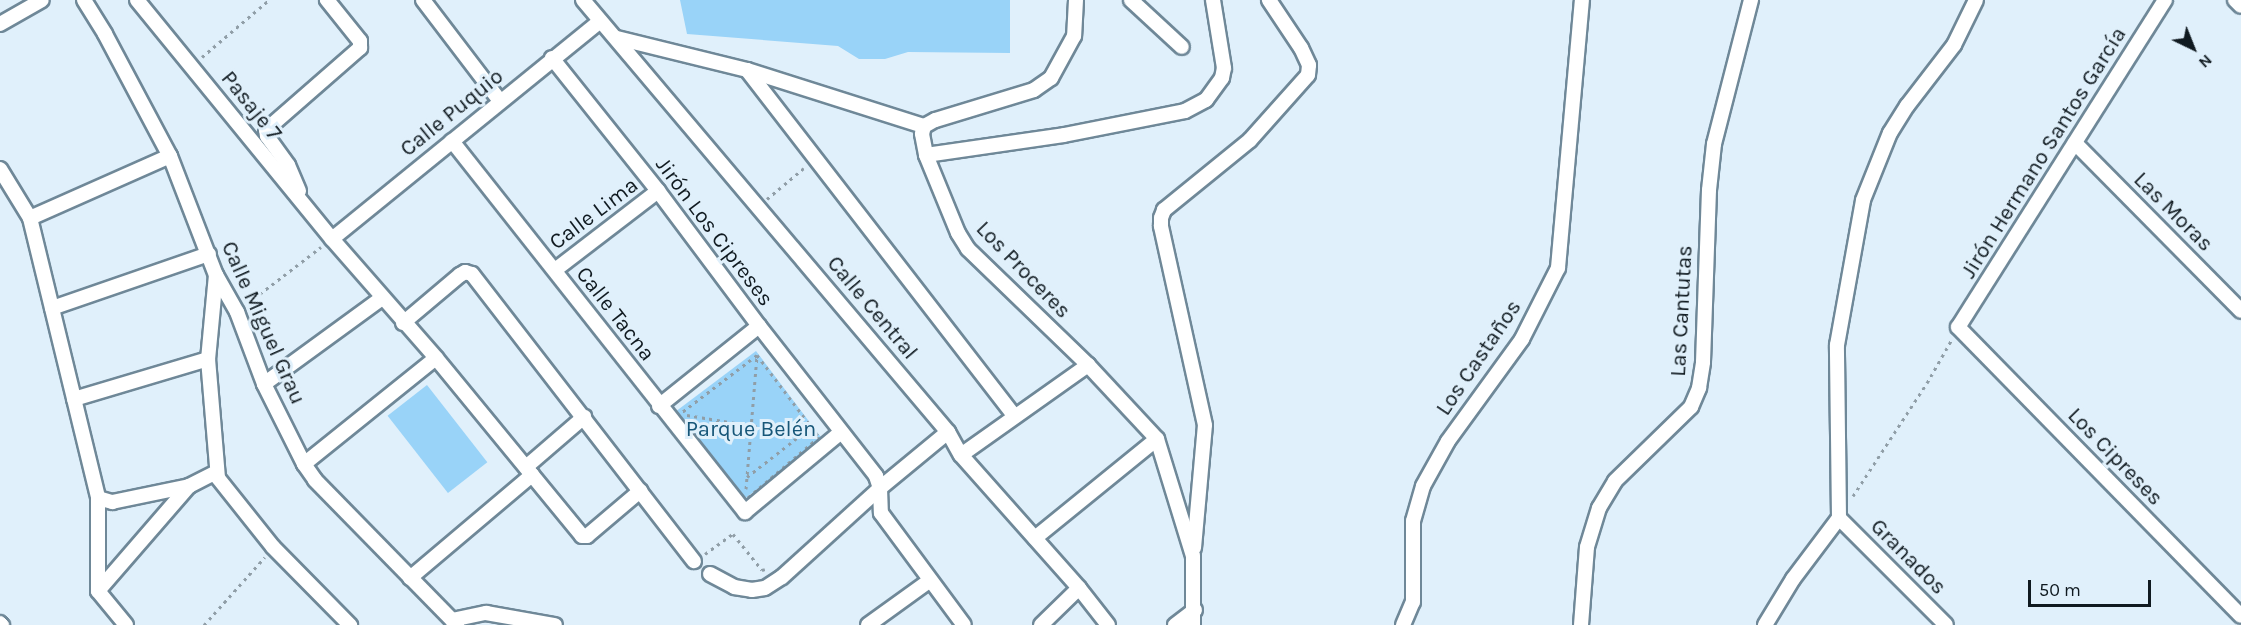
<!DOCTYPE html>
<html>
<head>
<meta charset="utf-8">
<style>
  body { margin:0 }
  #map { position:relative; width:2241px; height:625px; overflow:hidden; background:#e0f0fb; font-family:Karla,sans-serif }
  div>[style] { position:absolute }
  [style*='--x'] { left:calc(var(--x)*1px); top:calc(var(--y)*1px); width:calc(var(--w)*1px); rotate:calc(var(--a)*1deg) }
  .green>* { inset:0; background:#99d3f8; transform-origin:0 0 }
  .path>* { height:3px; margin-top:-1.5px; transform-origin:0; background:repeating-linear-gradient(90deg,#909ea7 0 3px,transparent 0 7.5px) }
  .roads { filter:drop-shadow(2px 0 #6f8898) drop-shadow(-2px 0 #6f8898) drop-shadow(0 2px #6f8898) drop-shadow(0 -2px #6f8898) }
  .minor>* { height:14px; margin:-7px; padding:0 7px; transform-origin:7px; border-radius:7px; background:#fff }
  span { translate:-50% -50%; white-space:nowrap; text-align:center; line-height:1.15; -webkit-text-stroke:6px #e0f0fb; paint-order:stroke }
  .street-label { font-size:22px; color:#101a20 }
  .park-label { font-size:22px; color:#165678 }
  .north { position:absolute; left:2163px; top:18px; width:60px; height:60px; -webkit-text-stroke:4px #e0f0fb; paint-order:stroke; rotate:137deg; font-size:16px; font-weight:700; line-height:24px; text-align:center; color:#101a20 }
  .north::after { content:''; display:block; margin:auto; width:21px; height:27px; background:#101a20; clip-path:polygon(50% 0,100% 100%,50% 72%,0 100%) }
  .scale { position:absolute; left:2028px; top:580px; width:123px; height:27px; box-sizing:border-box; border:3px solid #101a20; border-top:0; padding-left:8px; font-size:18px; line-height:21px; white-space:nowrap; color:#101a20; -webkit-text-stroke:4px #e0f0fb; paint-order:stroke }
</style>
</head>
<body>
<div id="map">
  <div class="green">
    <div style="clip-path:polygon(680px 0,1010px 0,1010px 53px,908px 52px,885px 59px,859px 59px,838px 46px,687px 34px)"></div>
    <div style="left:756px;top:351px;width:111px;height:106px;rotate:53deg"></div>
    <div style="left:427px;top:385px;width:98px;height:50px;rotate:52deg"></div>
  </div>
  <div class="path">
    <div style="--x:202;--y:57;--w:88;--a:-40.4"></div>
    <div style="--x:767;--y:199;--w:48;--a:-40"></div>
    <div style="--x:248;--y:303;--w:92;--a:-37.5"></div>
    <div style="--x:757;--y:355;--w:103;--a:52.9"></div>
    <div style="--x:819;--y:437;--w:97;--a:139.6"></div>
    <div style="--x:745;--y:500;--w:108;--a:-129"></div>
    <div style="--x:677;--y:416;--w:101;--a:-37.3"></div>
    <div style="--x:687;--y:415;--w:128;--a:9.5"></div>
    <div style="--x:747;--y:477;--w:70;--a:-38"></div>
    <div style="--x:746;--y:489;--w:134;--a:-85.3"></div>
    <div style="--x:1853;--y:496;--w:135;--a:-56.8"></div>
    <div style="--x:1927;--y:383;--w:51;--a:-60.4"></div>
    <div style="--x:705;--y:554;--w:34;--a:-36"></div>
    <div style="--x:733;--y:534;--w:46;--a:51.1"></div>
    <div style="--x:762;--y:570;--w:3;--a:-18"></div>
    <div style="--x:204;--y:625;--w:91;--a:-48.1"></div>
  </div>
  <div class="roads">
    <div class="minor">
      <div style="--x:84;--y:0;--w:40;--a:58"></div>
      <div style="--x:105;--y:34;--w:138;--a:62"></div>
      <div style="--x:170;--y:156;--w:128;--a:68.9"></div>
      <div style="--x:216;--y:275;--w:43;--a:60.4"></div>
      <div style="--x:237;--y:312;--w:77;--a:69.4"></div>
      <div style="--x:264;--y:384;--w:89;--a:63.4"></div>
      <div style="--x:304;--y:464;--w:19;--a:55"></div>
      <div style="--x:315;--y:480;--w:203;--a:45.6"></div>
      <div style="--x:137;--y:0;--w:308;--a:50.8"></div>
      <div style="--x:332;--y:239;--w:158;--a:48.8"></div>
      <div style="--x:436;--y:358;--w:230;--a:50.6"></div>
      <div style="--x:582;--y:536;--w:5;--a:0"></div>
      <div style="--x:587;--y:536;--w:70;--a:-40.3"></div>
      <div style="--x:423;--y:0;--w:127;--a:52.7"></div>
      <div style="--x:583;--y:0;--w:566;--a:49.81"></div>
      <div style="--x:948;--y:432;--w:26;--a:61"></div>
      <div style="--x:961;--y:455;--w:178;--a:48.4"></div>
      <div style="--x:1079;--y:588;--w:47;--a:51.9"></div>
      <div style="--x:1076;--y:0;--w:36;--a:93"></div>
      <div style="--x:1074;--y:36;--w:48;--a:118.7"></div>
      <div style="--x:1051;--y:78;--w:21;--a:145"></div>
      <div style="--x:1034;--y:90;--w:103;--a:163.1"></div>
      <div style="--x:935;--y:120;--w:13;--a:151"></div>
      <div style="--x:924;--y:126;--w:8;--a:104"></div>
      <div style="--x:922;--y:134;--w:21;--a:79"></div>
      <div style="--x:926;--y:155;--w:84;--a:67.7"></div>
      <div style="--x:958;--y:233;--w:19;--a:58"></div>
      <div style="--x:968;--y:249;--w:167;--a:44"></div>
      <div style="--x:1088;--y:365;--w:101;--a:47"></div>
      <div style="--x:1157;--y:439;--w:122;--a:72.9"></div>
      <div style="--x:1193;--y:556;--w:69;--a:90"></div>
      <div style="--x:1131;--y:0;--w:69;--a:42.7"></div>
      <div style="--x:2165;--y:0;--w:387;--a:122.3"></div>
      <div style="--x:1958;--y:327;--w:404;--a:45.6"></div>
      <div style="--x:2235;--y:0;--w:8;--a:45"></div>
      <div style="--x:0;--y:24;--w:48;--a:-29.7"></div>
      <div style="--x:617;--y:38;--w:134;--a:13.8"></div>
      <div style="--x:747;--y:70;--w:186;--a:17.6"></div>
      <div style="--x:552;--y:58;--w:170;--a:51.4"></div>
      <div style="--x:658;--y:191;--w:169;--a:53.2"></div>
      <div style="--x:759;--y:326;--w:190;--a:52"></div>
      <div style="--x:876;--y:476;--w:13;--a:72"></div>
      <div style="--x:880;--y:488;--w:25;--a:88"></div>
      <div style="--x:881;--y:513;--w:139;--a:53.5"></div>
      <div style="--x:747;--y:70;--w:437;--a:52.3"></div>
      <div style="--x:452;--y:141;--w:473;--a:51.7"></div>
      <div style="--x:745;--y:512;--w:125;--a:-39.8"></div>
      <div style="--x:2075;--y:143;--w:236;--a:45.3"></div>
      <div style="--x:926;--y:155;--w:139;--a:-8.2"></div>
      <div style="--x:1064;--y:135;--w:123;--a:-11.2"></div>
      <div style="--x:1185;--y:111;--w:24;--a:-28"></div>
      <div style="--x:1206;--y:100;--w:27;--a:-54"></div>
      <div style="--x:1222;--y:78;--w:10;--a:-79"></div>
      <div style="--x:1224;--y:68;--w:69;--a:-99.2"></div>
      <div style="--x:0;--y:169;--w:57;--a:58.5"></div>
      <div style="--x:30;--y:218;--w:288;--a:76.3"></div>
      <div style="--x:98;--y:498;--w:93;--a:90"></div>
      <div style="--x:98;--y:591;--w:44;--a:50.5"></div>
      <div style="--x:299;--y:191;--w:28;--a:-113"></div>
      <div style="--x:288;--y:165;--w:36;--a:-126"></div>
      <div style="--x:267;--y:136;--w:6;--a:-99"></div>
      <div style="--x:266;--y:130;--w:125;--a:-41.1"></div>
      <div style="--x:360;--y:48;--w:7;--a:-90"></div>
      <div style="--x:360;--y:41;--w:53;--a:-128.8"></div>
      <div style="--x:30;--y:218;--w:153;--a:-23.9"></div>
      <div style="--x:332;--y:239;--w:345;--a:-39.1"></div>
      <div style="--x:555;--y:270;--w:130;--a:-37.5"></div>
      <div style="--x:216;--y:275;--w:84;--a:95.4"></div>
      <div style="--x:208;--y:359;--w:119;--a:85.2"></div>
      <div style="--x:218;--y:478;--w:88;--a:51.4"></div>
      <div style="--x:273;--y:547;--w:110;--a:45.4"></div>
      <div style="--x:52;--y:308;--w:166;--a:-19"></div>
      <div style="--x:403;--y:323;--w:75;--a:-40.1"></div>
      <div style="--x:460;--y:275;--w:6;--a:-31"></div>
      <div style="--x:465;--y:272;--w:7;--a:16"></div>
      <div style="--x:472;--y:274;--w:363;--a:52.3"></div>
      <div style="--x:264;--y:384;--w:146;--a:-36.1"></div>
      <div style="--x:74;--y:399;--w:140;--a:-16.6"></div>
      <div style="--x:659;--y:406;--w:128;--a:-38.7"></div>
      <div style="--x:961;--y:455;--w:156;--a:-35.3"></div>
      <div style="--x:304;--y:464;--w:169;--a:-38.8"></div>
      <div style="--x:526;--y:467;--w:77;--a:-40.8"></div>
      <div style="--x:98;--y:498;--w:15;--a:16"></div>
      <div style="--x:112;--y:502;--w:79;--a:-11.7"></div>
      <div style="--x:189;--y:486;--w:30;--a:-27"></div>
      <div style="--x:1839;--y:518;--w:173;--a:-90.7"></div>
      <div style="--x:1837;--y:345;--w:147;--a:-79.8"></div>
      <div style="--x:1863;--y:200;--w:72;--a:-68.1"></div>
      <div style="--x:1890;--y:133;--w:32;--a:-58"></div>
      <div style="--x:1907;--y:106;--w:77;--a:-52.4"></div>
      <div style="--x:1954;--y:45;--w:50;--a:-63.9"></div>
      <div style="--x:1839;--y:518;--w:151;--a:45"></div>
      <div style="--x:1035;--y:538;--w:157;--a:-39.1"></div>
      <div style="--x:1194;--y:548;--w:123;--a:-84.9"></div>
      <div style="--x:1205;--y:425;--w:204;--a:-102.5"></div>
      <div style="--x:1161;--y:226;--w:8;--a:-90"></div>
      <div style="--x:1161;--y:218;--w:9;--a:-69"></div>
      <div style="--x:1164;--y:210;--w:111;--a:-39.1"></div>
      <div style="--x:1250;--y:140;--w:87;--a:-48.3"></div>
      <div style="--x:1308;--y:75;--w:10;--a:-84"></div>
      <div style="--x:1309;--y:65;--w:19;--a:-115"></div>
      <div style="--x:1301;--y:48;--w:58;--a:-123.7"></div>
      <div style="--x:710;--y:574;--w:27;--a:28"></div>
      <div style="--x:734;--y:587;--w:18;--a:9"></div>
      <div style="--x:752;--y:590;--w:13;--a:-9"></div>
      <div style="--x:765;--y:588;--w:20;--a:-33"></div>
      <div style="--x:782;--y:577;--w:132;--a:-42.2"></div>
      <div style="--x:880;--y:488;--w:88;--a:-39.5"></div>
      <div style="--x:410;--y:578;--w:160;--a:-40.2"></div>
      <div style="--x:98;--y:591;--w:139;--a:-49.1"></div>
      <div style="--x:452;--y:620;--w:35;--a:-12"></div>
      <div style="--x:486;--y:613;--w:70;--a:9.9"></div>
      <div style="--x:0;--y:623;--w:3;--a:45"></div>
      <div style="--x:868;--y:625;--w:75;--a:-35.8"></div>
      <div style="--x:1041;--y:625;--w:53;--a:-44.2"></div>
      <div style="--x:1175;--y:625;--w:25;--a:-37"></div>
      <div style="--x:1403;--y:625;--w:25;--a:-67"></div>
      <div style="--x:1413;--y:602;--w:81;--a:-90"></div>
      <div style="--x:1413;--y:521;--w:36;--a:-74"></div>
      <div style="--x:1423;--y:486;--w:51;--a:-60.9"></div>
      <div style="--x:1448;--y:441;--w:126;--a:-54"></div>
      <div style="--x:1522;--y:339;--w:80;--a:-63.1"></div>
      <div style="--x:1558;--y:268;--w:269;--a:-84.9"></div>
      <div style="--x:1581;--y:625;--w:78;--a:-85.6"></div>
      <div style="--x:1587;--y:547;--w:41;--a:-72.9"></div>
      <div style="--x:1599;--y:508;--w:31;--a:-59"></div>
      <div style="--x:1615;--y:481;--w:106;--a:-44.2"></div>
      <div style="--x:1691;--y:407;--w:21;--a:-67"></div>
      <div style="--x:1699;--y:388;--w:26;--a:-81"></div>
      <div style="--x:1703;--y:362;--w:172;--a:-88"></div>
      <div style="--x:1709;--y:190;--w:46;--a:-83.8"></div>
      <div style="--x:1714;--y:144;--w:149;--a:-75.6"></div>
      <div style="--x:1765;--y:625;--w:54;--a:-58.7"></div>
      <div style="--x:1793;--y:579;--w:76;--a:-53"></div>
    </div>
  </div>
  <div class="street-label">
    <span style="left:251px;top:106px;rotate:51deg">Pasaje 7</span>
    <span style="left:452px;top:113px;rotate:-39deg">Calle Puquio</span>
    <span style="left:2044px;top:153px;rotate:-58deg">Jirón Hermano Santos García</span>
    <span style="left:2173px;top:212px;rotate:45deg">Las Moras</span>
    <span style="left:594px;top:214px;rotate:-37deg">Calle Lima</span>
    <span style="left:714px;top:232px;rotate:53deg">Jirón Los Cipreses</span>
    <span style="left:1023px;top:270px;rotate:46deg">Los Proceres</span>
    <span style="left:872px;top:308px;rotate:50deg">Calle Central</span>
    <span style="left:1682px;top:311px;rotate:-87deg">Las Cantutas</span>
    <span style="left:615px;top:314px;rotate:52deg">Calle Tacna</span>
    <span style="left:263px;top:323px;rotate:66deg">Calle Miguel Grau</span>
    <span style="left:1479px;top:358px;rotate:-56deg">Los Castaños</span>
    <span style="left:2115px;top:457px;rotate:46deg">Los Cipreses</span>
    <span style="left:1908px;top:557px;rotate:45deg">Granados</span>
  </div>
  <div class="park-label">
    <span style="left:751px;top:430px">Parque Belén</span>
  </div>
  <div class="north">N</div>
  <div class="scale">50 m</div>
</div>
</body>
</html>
